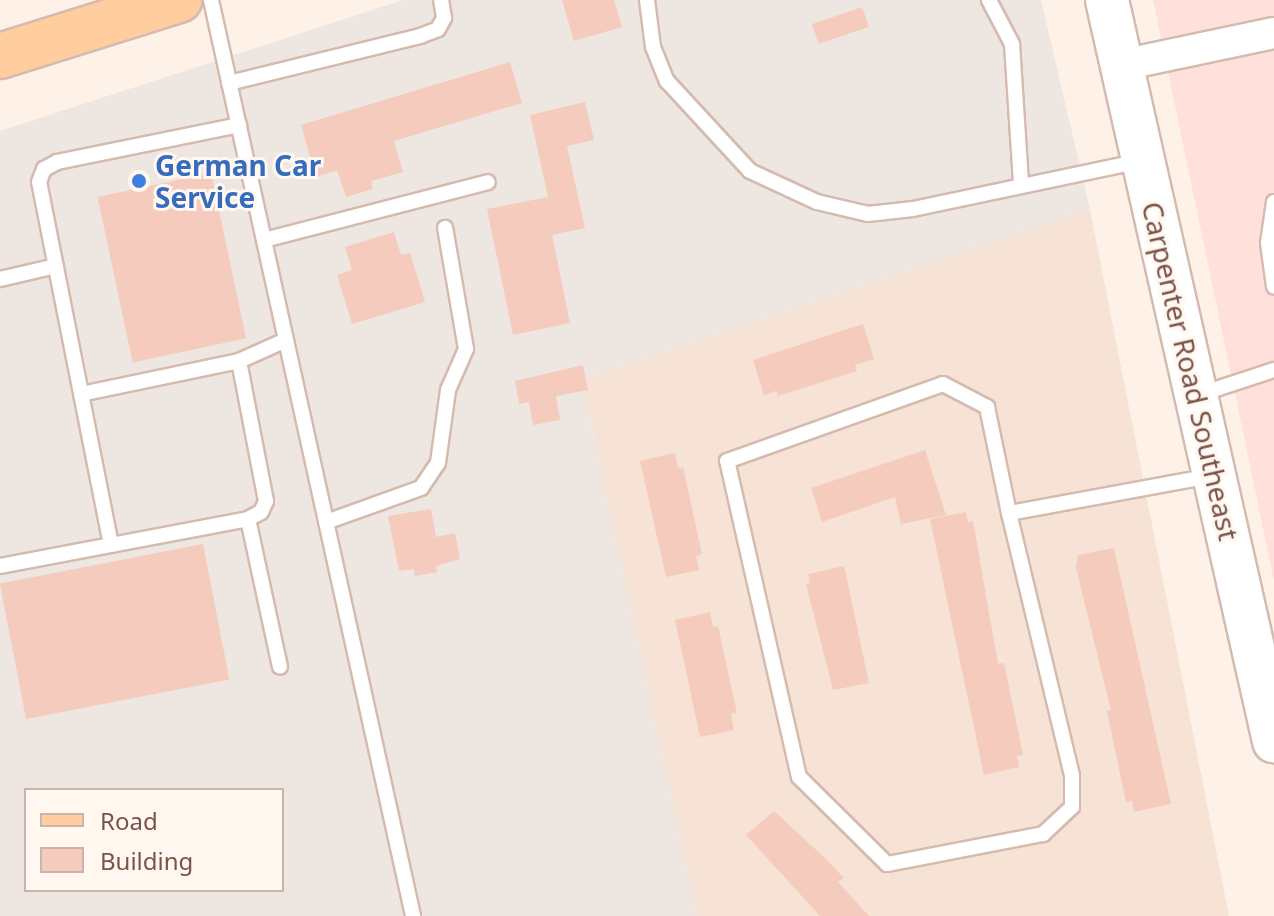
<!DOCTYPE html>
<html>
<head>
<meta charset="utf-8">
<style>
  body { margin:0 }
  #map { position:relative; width:1274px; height:916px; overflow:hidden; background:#fef2e8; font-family:"Noto Sans",sans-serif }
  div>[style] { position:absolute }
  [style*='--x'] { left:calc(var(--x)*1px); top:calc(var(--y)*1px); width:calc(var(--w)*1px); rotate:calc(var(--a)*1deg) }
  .residential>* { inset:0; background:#f6e3d5 }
  .commercial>* { inset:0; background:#ffe0db }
  .industrial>* { inset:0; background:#eee6e1 }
  .building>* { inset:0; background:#f5cbbd; transform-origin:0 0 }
  .roads { filter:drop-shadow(2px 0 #d4baaf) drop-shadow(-2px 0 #d4baaf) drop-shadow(0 2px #d4baaf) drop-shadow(0 -2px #d4baaf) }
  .lane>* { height:14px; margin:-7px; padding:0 7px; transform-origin:7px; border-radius:7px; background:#fff }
  .street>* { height:30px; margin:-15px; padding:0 15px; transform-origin:15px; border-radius:15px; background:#fff }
  .secondary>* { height:42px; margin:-21px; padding:0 21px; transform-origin:21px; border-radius:21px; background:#fff }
  .primary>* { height:44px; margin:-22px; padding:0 22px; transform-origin:22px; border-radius:22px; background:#ffcd9e }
  .dots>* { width:22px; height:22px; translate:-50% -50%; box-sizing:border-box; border:4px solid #fff7f0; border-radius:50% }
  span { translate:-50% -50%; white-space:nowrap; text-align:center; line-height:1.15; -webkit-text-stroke:6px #fff7f0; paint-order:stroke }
  .shop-label { font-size:28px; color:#366cbe; font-weight:700 }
  .left { translate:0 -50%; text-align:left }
  .street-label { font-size:28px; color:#7a5349 }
  .legend { position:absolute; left:24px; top:788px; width:260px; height:104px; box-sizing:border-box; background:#fff7f0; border:2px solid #cab5ad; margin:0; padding:10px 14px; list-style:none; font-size:24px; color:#7a5349 }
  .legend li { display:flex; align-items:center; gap:16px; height:40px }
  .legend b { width:40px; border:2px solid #cab5ad }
</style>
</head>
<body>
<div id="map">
  <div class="residential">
    <div style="clip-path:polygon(1090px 209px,1229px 916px,697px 916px,582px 380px)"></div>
  </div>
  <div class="commercial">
    <div style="clip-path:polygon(1153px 0,1274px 0,1274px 581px)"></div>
  </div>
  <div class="industrial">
    <div style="clip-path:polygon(evenodd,403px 0,1041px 0,1090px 209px,582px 380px,697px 916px,0 916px,0 131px,403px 0,26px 790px,282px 790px,282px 890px,26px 890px,26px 790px)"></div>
  </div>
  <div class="building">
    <div style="clip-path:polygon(562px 0,614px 0,622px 27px,574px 41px)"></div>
    <div style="left:862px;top:7px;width:21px;height:53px;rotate:71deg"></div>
    <div style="clip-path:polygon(510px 62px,522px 103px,394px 141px,403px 172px,371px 181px,373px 189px,346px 197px,337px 170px,316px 177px,301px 125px)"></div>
    <div style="clip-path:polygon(585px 102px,594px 140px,567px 146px,585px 228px,552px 235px,570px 323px,513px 335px,487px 209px,548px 197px,530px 115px)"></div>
    <div style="left:211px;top:173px;width:169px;height:116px;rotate:78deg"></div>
    <div style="clip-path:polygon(394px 232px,401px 255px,410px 253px,425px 302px,352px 324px,337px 275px,352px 270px,345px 247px)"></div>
    <div style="clip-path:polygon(863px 324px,874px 359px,855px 365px,857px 371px,778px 396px,776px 391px,764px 395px,753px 360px)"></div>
    <div style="clip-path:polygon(583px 365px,588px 390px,556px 396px,560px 420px,533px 425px,529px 402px,519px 404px,515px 381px)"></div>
    <div style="clip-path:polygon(925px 450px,946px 515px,901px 524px,895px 497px,822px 522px,811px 488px)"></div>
    <div style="clip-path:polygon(675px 453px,678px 468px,683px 467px,702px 554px,696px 556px,699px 570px,666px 577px,640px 461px)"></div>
    <div style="clip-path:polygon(431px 509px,436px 537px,455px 533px,460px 559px,436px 566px,437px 572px,415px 576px,414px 569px,399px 571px,388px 516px)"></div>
    <div style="clip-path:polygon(966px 512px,968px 522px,973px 521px,998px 664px,1004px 663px,1023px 755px,1017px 756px,1019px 767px,984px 775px,930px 519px)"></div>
    <div style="left:203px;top:544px;width:138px;height:207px;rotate:79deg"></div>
    <div style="clip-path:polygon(1114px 548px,1171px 804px,1134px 812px,1132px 801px,1126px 802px,1107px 711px,1111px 710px,1076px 568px,1078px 555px)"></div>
    <div style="clip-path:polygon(844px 566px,869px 683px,833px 690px,806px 584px,810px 583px,808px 574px)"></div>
    <div style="clip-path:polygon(710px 612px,713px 627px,718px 626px,737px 713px,731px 714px,734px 730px,700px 737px,675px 620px)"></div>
    <div style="clip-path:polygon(774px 811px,826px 859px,844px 878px,838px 882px,869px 916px,820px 916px,746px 835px)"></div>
  </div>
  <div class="roads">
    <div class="lane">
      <div style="--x:211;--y:0;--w:938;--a:77.56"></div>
      <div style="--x:647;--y:0;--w:47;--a:82.7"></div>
      <div style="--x:653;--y:47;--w:37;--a:68"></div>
      <div style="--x:667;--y:81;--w:122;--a:47.3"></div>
      <div style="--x:750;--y:171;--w:74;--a:24.8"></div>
      <div style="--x:817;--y:202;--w:52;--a:13.2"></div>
      <div style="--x:868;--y:214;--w:45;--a:-6.3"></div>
      <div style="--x:913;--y:209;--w:232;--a:-11.9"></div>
      <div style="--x:989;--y:0;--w:50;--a:62.4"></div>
      <div style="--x:1012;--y:44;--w:141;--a:86.3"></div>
      <div style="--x:229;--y:83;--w:197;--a:-13.8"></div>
      <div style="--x:420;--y:36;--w:19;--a:-21"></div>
      <div style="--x:438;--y:29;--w:13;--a:-61"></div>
      <div style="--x:444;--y:18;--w:18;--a:-99"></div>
      <div style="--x:1274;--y:202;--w:41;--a:98.3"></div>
      <div style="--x:1268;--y:243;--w:44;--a:82.2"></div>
      <div style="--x:264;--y:240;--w:231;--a:-14.5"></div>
      <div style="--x:0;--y:279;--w:57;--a:-13.1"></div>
      <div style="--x:239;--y:361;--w:143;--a:79.1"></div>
      <div style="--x:266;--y:501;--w:12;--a:114"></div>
      <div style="--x:261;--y:512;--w:15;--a:152"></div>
      <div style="--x:248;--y:519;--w:151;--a:77.8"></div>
      <div style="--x:81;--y:394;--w:161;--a:-11.8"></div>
      <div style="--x:239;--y:361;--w:51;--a:-24.1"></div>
      <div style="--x:1201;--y:394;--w:77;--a:-18.2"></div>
      <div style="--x:1009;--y:513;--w:270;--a:76.5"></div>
      <div style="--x:1072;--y:776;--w:31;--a:90"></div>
      <div style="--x:1072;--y:807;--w:40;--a:137"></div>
      <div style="--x:1043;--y:834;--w:159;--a:169.1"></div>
      <div style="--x:887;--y:864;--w:124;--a:-135.3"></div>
      <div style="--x:799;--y:777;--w:324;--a:-102.8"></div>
      <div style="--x:727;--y:461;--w:229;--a:-19.6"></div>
      <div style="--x:943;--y:384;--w:50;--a:27.6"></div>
      <div style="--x:987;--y:407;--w:108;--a:78.3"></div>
      <div style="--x:1009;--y:513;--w:204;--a:-10.4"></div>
      <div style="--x:326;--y:522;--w:101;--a:-19.7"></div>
      <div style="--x:421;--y:488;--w:30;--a:-56"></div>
      <div style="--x:438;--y:463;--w:74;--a:-82.2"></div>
      <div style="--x:448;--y:390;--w:45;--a:-66.3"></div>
      <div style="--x:466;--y:349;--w:123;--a:-99.8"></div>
      <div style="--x:111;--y:545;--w:370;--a:-101.2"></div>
      <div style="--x:39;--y:182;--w:14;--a:-69"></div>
      <div style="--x:44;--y:169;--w:15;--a:-28"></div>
      <div style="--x:57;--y:162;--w:186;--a:-11.5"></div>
      <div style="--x:0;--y:566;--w:252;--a:-10.7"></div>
    </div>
    <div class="street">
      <div style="--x:1122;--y:65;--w:155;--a:-11.9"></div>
    </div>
    <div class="secondary">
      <div style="--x:1107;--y:0;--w:760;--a:77.3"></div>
    </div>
    <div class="primary">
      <div style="--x:0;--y:56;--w:188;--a:-17.4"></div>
    </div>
  </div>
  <div class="dots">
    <div style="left:139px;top:181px;background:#3f7fe0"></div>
  </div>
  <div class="shop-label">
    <span class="left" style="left:155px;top:181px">German Car<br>Service</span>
  </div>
  <div class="street-label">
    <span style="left:1191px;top:371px;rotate:77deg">Carpenter Road Southeast</span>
  </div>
  <ul class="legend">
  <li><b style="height:10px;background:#ffcd9e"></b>Road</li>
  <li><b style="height:22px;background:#f5cbbd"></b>Building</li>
  </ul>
</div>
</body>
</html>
